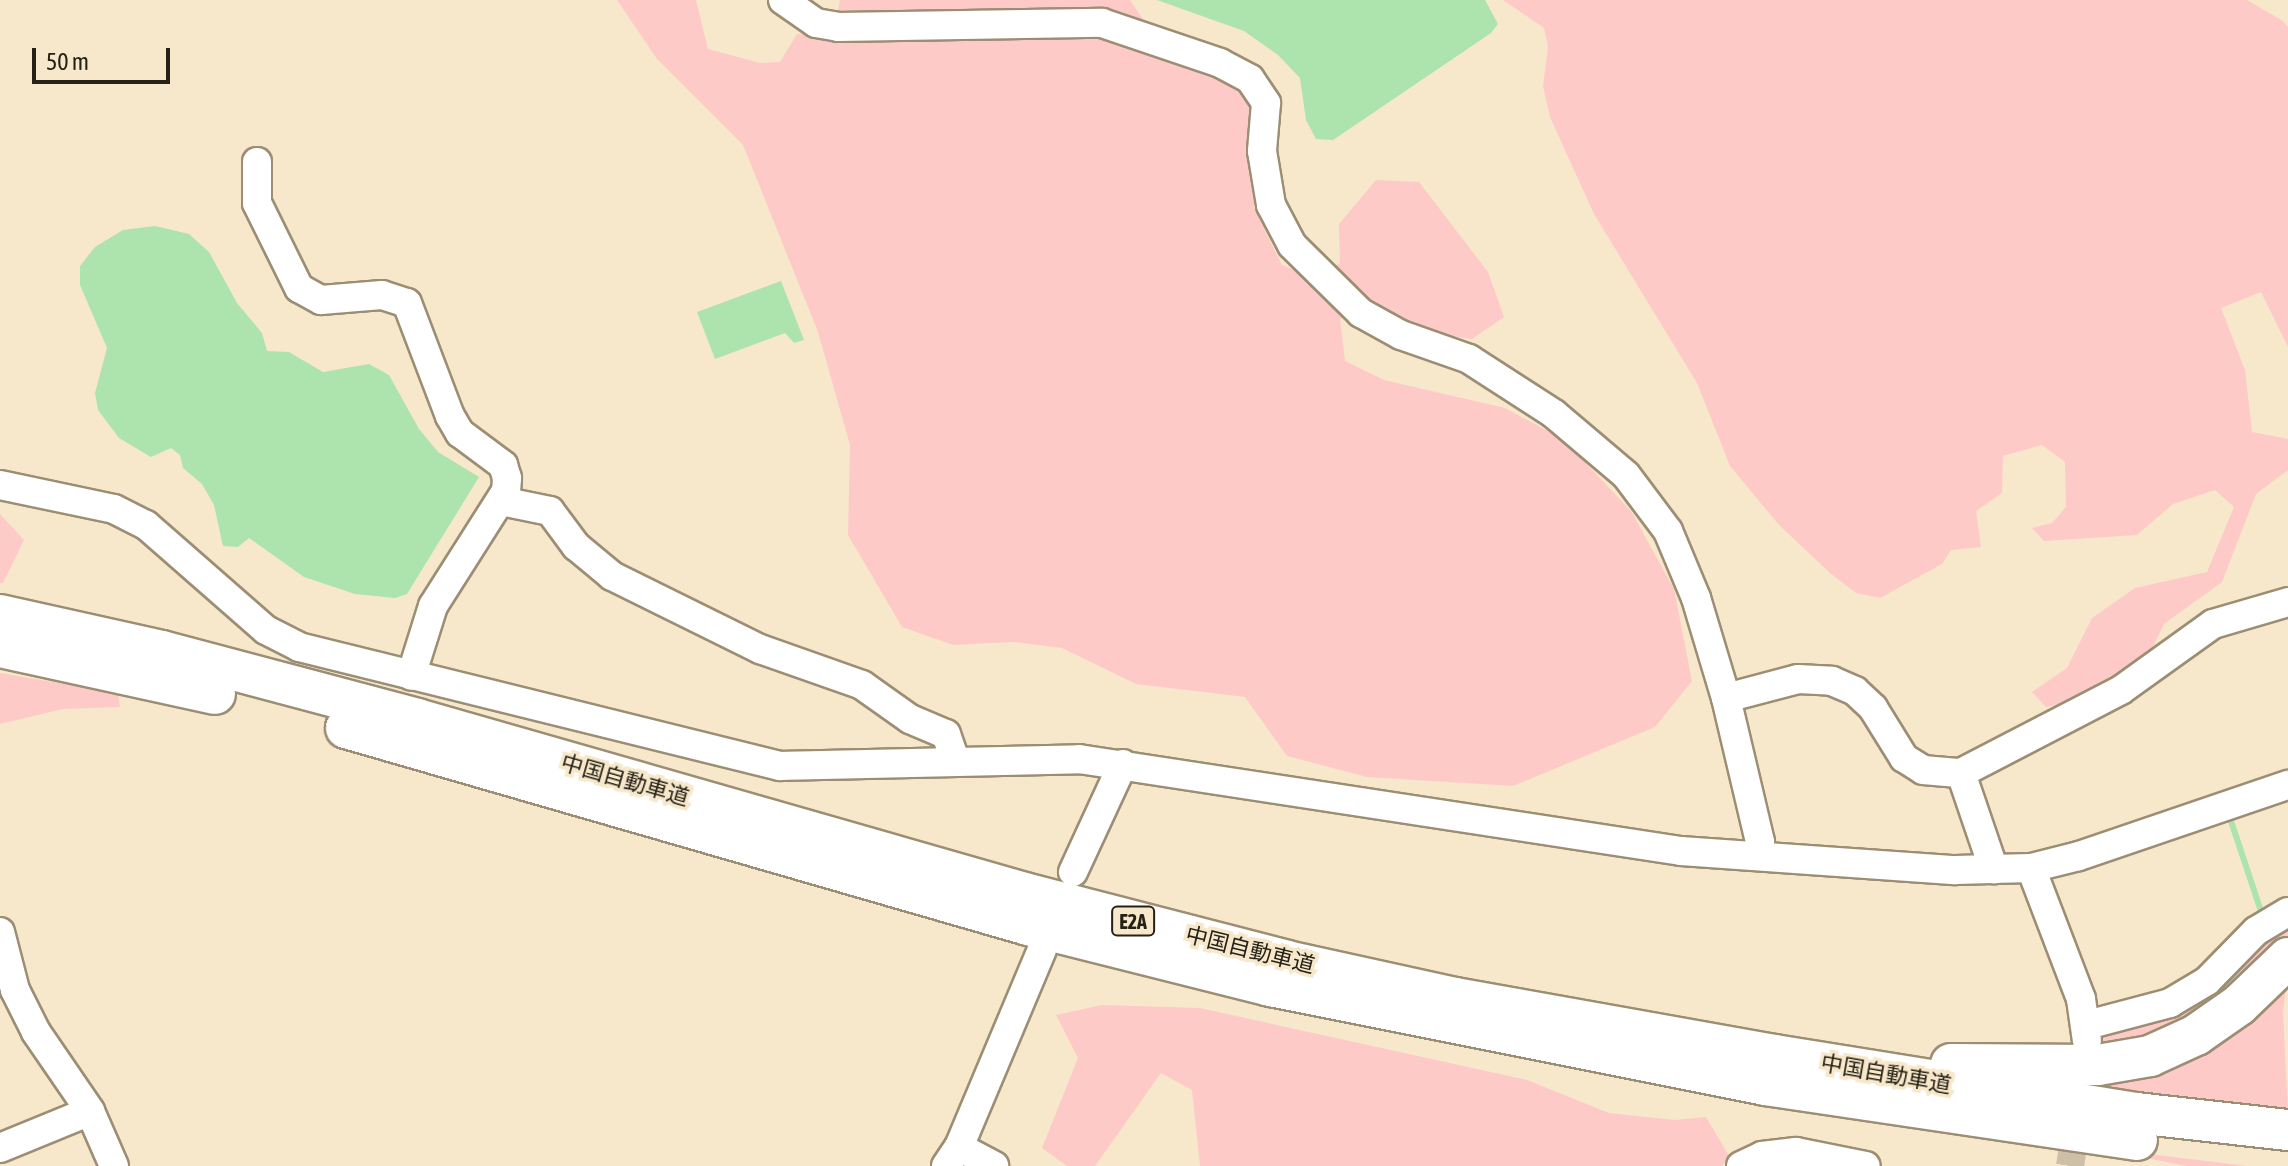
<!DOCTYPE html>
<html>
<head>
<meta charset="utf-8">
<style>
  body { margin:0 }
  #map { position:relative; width:2288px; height:1166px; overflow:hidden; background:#f7e8cb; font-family:"Asap Condensed","Noto Sans JP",sans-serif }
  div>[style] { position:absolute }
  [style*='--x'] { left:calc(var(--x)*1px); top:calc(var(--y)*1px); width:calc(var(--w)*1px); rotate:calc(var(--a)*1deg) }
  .green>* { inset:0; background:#fecac7 }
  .water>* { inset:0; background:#ade3ac }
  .stream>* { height:6px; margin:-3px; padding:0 3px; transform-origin:3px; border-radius:3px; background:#ade3ac }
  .minor-tunnel>* { height:28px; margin-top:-14px; transform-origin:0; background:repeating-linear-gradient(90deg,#cdc0a7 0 28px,transparent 0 42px) }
  .roads { filter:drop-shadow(2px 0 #9c8e74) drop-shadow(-2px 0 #9c8e74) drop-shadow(0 2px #9c8e74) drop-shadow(0 -2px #9c8e74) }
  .minor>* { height:28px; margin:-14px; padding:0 14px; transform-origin:14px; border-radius:14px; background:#fff }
  .highway>* { height:40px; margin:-20px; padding:0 20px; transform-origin:20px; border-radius:20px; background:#fff }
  span { translate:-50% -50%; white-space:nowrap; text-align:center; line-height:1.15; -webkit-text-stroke:7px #f7e8cb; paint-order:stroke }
  .shield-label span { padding:2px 6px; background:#f7e8cb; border:2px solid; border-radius:6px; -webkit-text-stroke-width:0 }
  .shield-label { font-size:20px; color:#262116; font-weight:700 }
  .street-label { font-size:22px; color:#262116 }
  .scale { position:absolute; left:32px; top:48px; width:138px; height:36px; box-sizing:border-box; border:4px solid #262116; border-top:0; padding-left:10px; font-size:24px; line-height:28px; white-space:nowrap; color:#262116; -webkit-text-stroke:6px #f7e8cb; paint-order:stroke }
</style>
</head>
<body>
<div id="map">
  <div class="green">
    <div style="clip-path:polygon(617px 0,696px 0,708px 49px,760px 63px,780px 62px,797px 34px,834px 31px,840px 0,1130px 0,1162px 47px,1226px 81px,1256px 106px,1254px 208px,1282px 265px,1314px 277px,1340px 263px,1339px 224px,1376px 180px,1419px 182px,1488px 272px,1504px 317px,1472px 339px,1431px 333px,1366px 303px,1340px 319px,1345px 361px,1384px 380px,1505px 408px,1564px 440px,1631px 511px,1674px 589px,1692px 681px,1655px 727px,1513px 786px,1367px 777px,1287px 756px,1245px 697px,1136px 684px,1062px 648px,1013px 642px,953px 645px,902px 627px,848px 535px,850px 445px,818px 332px,743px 145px,657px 59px)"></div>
    <div style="clip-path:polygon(1503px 0,2247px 0,2283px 21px,2288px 27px,2288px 347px,2261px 292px,2221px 308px,2245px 370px,2252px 432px,2288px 439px,2288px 470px,2256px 494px,2222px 582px,2164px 624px,2149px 655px,2063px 703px,2046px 707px,2032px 692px,2067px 668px,2092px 618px,2135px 588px,2207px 572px,2234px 507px,2215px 490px,2173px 504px,2137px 535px,2044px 541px,2032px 528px,2052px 523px,2066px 507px,2065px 462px,2042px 445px,2003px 456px,2002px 493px,1976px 511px,1981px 547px,1951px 550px,1942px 564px,1880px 598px,1856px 593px,1830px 573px,1779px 525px,1730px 466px,1697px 383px,1594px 214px,1550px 117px,1543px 86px,1548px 47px,1544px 28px)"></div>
    <div style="clip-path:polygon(0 514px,24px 540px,3px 583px,0 583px)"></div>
    <div style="clip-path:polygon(0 673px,118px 693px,120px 707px,63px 709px,0 724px)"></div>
    <div style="clip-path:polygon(2288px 918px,2288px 947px,2210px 1016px,2101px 1056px,2094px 1036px)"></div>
    <div style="clip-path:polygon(2288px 969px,2283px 1013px,2288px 1114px,2068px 1085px)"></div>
    <div style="clip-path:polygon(1102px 1005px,1200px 1008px,1527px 1080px,1609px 1113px,1675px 1120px,1706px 1117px,1729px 1156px,1722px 1166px,1200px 1166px,1192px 1090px,1161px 1073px,1095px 1166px,1067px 1166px,1042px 1148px,1078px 1058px,1056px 1015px)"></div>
    <div style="clip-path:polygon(2092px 1147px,2247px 1166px,2186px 1166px)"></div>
  </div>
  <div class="water">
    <div style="clip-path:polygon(1157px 0,1485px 0,1498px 24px,1491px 33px,1333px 140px,1316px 139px,1306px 120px,1300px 78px,1278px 55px,1244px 31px)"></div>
    <div style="clip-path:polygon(155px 226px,189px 234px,209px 252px,237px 303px,262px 333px,267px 351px,289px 352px,323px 372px,369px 364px,389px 375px,419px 429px,438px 452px,479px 477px,407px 594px,395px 598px,355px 594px,304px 577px,249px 538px,238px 547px,223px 546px,214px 505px,202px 484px,183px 468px,180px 455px,171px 448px,151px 457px,119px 438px,98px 410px,95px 393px,107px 348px,80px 285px,80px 266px,95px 247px,123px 230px)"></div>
    <div style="clip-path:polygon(781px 281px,804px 340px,794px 343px,785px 333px,715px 359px,697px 312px)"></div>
  </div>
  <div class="stream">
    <div style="--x:2230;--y:818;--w:101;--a:71.6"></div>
  </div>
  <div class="minor-tunnel">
    <div style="--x:2070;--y:1166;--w:53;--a:-81.3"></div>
  </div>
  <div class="roads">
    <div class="minor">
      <div style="--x:783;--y:0;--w:40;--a:34.9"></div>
      <div style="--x:816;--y:23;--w:22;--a:10"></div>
      <div style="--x:838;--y:27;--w:264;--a:-0.9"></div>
      <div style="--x:1102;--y:23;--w:125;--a:18.7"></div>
      <div style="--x:1220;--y:63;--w:34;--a:28"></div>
      <div style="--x:1250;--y:79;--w:29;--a:56"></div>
      <div style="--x:1266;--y:103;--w:48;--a:94.8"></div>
      <div style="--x:1262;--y:151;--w:55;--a:80.5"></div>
      <div style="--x:1271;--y:205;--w:45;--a:62.3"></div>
      <div style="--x:1292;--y:245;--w:97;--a:44.6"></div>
      <div style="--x:1361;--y:313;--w:46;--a:28.8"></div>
      <div style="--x:1401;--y:335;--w:72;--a:19.4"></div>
      <div style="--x:1469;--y:359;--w:101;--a:32.9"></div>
      <div style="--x:1554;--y:414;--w:94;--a:40.3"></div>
      <div style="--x:1626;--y:475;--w:70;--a:53.1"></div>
      <div style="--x:1668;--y:531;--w:73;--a:67.3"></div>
      <div style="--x:1696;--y:598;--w:104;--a:73.3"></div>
      <div style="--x:1726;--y:698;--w:148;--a:76.7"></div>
      <div style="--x:1760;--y:842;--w:14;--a:98"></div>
      <div style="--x:257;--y:162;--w:41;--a:90"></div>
      <div style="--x:257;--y:203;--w:95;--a:63.7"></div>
      <div style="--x:299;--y:288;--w:25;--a:29"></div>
      <div style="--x:321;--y:300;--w:61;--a:-4.7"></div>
      <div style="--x:382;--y:295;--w:26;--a:18"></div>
      <div style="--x:407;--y:303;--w:121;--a:69.2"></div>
      <div style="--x:450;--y:416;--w:20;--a:60"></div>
      <div style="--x:460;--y:433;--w:54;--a:36.7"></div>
      <div style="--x:503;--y:465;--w:14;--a:73"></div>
      <div style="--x:507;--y:478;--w:13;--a:94"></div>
      <div style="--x:506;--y:491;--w:136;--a:122.4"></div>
      <div style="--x:433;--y:606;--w:73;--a:107.4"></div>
      <div style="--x:0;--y:485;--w:116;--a:11.9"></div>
      <div style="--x:114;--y:509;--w:36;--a:27"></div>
      <div style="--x:146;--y:525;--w:159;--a:41.2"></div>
      <div style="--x:266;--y:630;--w:37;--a:27"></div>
      <div style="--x:299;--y:647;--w:496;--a:13.9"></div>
      <div style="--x:780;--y:766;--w:299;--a:-1.3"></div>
      <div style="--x:1079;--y:759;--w:609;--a:8.69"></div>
      <div style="--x:1681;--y:851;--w:275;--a:4"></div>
      <div style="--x:1955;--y:870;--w:76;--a:-1.5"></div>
      <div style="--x:2031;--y:868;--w:49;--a:-14"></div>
      <div style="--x:2079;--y:856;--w:221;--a:-18.8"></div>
      <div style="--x:501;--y:501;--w:50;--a:11.5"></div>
      <div style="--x:550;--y:511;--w:44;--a:53.4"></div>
      <div style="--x:576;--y:546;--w:47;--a:39.8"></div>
      <div style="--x:612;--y:576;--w:165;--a:26.3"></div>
      <div style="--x:760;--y:649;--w:108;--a:19.4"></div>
      <div style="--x:862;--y:685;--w:59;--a:35.3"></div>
      <div style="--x:910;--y:719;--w:39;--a:23"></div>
      <div style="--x:946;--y:734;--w:28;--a:71"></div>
      <div style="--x:1726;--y:698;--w:74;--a:-14.8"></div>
      <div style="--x:1798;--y:679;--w:34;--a:3"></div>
      <div style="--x:1832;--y:681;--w:25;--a:23"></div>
      <div style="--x:1855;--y:691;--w:25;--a:43"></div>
      <div style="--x:1873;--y:708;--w:59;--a:58.2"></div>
      <div style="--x:1904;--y:758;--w:22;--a:32"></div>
      <div style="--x:1923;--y:770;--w:38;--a:5"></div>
      <div style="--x:1961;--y:773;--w:180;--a:-27.4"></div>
      <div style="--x:2121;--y:690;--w:113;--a:-35.7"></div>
      <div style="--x:2213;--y:624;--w:78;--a:-16.3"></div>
      <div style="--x:1961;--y:773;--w:102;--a:71.2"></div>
      <div style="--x:2031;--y:868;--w:140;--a:69.1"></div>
      <div style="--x:2081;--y:999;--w:42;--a:81.9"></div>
      <div style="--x:1073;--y:872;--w:119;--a:-65.2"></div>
      <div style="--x:0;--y:932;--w:60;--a:75.5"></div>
      <div style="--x:15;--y:990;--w:47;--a:63.4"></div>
      <div style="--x:36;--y:1032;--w:96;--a:55.6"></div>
      <div style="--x:90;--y:1111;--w:60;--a:66.4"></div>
      <div style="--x:2087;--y:1025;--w:86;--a:-14.8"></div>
      <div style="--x:2170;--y:1003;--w:43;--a:-30.7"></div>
      <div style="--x:2207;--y:981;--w:70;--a:-45.6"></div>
      <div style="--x:2256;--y:931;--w:37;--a:-31"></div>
      <div style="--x:959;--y:1147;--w:40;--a:28"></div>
      <div style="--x:0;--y:1148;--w:97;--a:-22.3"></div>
      <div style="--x:946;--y:1166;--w:23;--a:-56"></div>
      <div style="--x:959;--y:1147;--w:214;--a:-67.2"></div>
      <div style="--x:1741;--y:1166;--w:23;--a:-25"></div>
      <div style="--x:1762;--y:1156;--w:34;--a:-7"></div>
      <div style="--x:1796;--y:1152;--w:71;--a:11.3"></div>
    </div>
    <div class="highway">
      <div style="--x:0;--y:615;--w:166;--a:12.5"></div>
      <div style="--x:162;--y:651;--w:264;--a:14.9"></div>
      <div style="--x:417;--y:719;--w:632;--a:15.97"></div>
      <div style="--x:1025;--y:893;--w:271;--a:14.5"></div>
      <div style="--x:1287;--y:961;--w:172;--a:12.4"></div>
      <div style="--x:1455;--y:998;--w:324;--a:10.1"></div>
      <div style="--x:1774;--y:1055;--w:367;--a:9.1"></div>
      <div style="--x:2136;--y:1113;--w:153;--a:6.4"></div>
      <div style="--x:0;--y:647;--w:220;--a:12.3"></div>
      <div style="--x:346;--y:728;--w:710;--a:16.11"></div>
      <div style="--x:1028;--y:925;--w:250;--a:14.1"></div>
      <div style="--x:1270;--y:986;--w:505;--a:11.31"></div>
      <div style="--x:1765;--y:1085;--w:376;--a:8.4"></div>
      <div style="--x:1951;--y:1064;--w:147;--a:0.4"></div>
      <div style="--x:2098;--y:1065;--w:53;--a:-9.8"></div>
      <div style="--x:2150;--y:1056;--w:51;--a:-24.5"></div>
      <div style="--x:2196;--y:1035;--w:52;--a:-34.9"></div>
      <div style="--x:2239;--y:1005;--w:68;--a:-43.8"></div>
    </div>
  </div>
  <div class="shield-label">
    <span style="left:1133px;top:921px">E2A</span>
  </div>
  <div class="street-label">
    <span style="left:625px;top:780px;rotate:16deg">中国自動車道</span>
    <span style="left:1250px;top:950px;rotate:14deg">中国自動車道</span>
    <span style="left:1886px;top:1074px;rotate:10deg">中国自動車道</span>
  </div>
  <div class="scale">50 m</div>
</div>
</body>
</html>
